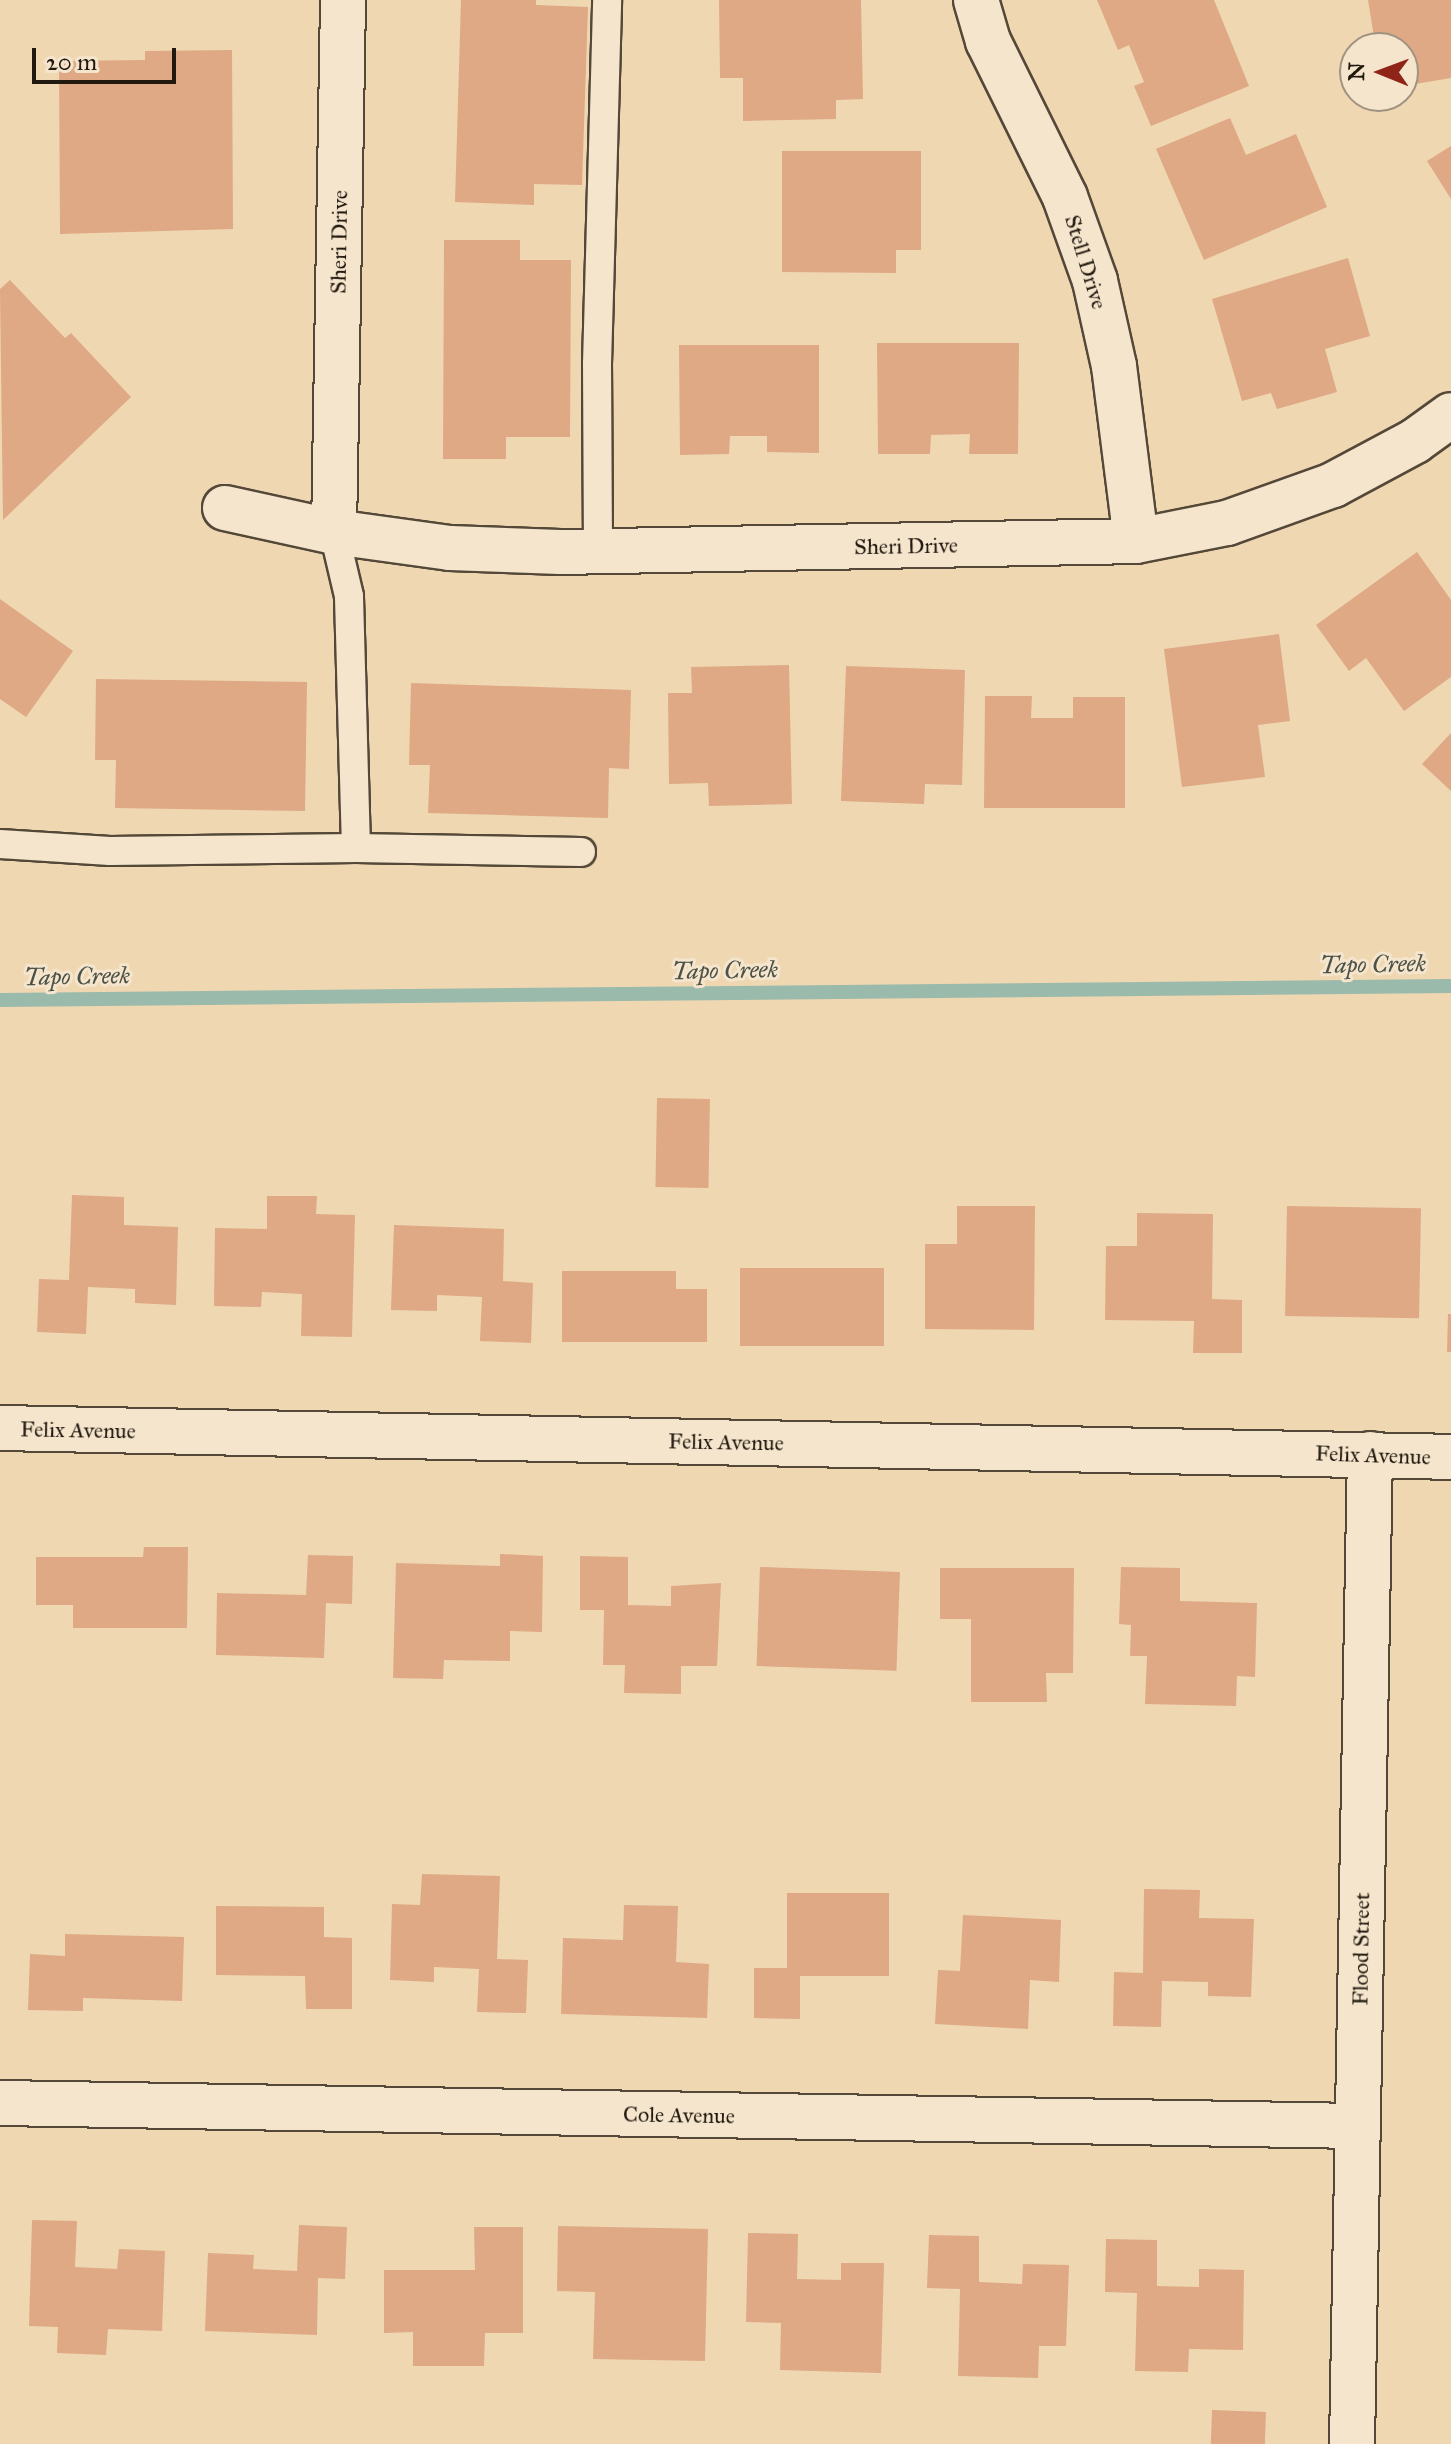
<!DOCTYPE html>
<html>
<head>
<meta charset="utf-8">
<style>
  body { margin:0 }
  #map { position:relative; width:1451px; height:2444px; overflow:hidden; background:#efd7b2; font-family:"IM FELL Great Primer",serif }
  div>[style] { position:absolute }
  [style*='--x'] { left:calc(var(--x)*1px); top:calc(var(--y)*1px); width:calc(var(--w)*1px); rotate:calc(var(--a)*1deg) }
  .stream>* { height:14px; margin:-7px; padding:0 7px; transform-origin:7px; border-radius:7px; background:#9abaab }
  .building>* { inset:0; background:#dea984; transform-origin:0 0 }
  .roads { filter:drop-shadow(2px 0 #544838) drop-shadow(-2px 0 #544838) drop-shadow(0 2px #544838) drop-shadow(0 -2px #544838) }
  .lane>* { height:28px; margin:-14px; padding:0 14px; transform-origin:14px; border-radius:14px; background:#f5e5cd }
  .street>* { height:44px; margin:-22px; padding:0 22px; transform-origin:22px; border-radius:22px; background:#f5e5cd }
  span { translate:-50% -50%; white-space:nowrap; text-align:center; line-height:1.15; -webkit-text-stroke:6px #f5e5cd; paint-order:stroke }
  .street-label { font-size:22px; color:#21190f }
  .water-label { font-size:24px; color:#4b5146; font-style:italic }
  .north { position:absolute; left:1339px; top:32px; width:80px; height:80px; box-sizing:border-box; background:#f5e5cd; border:2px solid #a09381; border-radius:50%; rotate:271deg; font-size:22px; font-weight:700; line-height:32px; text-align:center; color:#21190f }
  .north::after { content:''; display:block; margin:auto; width:28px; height:36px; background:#8f2418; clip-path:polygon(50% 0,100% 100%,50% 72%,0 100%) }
  .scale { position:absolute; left:32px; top:48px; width:144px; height:36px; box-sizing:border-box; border:4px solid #21190f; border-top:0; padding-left:10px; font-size:24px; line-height:28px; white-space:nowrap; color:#21190f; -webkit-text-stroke:6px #f5e5cd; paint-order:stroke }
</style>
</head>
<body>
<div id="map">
  <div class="stream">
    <div style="--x:0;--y:1000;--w:1451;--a:-0.55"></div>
  </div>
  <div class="building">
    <div style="clip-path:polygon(461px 0,536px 0,536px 5px,588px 7px,582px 185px,534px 184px,534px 205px,455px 202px)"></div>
    <div style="clip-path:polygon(719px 0,861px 0,863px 99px,836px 100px,836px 119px,743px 121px,743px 78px,720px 78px)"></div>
    <div style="clip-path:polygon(1097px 0,1214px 0,1249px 86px,1151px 126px,1134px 86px,1144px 82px,1129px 45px,1118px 50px)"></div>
    <div style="clip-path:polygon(1368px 0,1451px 0,1451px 78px,1403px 86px,1403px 48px,1397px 48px,1396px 40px,1375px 43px)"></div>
    <div style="clip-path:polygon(232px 50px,233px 229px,60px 234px,59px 61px,145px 60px,145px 51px)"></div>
    <div style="clip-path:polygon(1230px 118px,1246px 155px,1296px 134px,1327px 207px,1204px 260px,1156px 149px)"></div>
    <div style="clip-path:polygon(1451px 146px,1451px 199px,1427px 161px)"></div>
    <div style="clip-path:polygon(782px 151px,921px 151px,921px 250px,896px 250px,896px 273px,782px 272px)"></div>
    <div style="clip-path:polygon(444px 240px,520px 240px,520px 260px,571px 260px,570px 437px,506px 437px,506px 459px,443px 459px)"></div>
    <div style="clip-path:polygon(1348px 258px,1370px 336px,1325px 349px,1337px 392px,1277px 409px,1271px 393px,1242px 401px,1212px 299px)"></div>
    <div style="clip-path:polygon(10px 280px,65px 338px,71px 333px,131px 397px,3px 520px,0 289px)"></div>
    <div style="clip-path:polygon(877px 343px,1019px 343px,1018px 454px,969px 454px,970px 434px,931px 435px,930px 454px,878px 454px)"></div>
    <div style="clip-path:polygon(679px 345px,819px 345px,819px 453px,767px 452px,767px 436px,730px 436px,729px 454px,680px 455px)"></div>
    <div style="clip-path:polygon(1417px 552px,1451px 600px,1451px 677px,1404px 711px,1366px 658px,1349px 671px,1316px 625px)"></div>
    <div style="clip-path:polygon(0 599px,73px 651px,26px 717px,0 699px)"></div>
    <div style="clip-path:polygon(1279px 634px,1290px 721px,1258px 725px,1265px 777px,1182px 787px,1164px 649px)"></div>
    <div style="clip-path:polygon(789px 665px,792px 804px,709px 806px,708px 783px,669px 784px,668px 693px,692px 693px,691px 667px)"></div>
    <div style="clip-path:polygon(846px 666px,965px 670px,962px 785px,925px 784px,924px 804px,841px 801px)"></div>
    <div style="clip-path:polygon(96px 679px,307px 682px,305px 811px,115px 808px,116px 760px,95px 760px)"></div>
    <div style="clip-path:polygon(411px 683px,631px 690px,629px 769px,609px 768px,608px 818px,428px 813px,430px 765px,409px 765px)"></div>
    <div style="clip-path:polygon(985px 696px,1032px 696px,1031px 718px,1073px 718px,1073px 697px,1125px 697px,1125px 808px,984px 808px)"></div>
    <div style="clip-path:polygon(1451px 733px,1451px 791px,1422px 764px)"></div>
    <div style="left:657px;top:1098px;width:53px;height:89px;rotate:1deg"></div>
    <div style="clip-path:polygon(72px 1195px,124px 1197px,124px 1225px,178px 1227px,176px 1305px,135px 1303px,135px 1289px,88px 1287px,86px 1334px,37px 1332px,39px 1279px,69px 1280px)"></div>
    <div style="clip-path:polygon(267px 1196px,317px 1196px,316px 1214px,355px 1215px,352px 1337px,301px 1336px,302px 1294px,262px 1292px,261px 1307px,214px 1306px,215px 1228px,267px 1229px)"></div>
    <div style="clip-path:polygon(957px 1206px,1035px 1206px,1034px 1330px,925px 1329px,925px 1244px,957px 1244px)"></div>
    <div style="left:1287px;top:1206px;width:134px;height:110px;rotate:1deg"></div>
    <div style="clip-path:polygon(1137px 1213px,1213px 1214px,1212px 1299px,1242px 1300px,1242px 1353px,1193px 1353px,1194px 1321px,1105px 1320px,1106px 1246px,1137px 1246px)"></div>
    <div style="clip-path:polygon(394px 1225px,504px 1229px,503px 1281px,533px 1283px,531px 1343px,480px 1341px,482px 1297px,437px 1295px,437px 1311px,391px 1310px)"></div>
    <div style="left:740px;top:1268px;width:144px;height:78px"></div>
    <div style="clip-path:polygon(562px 1271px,676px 1271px,676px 1289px,707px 1289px,707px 1342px,562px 1342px)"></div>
    <div style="clip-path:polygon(1448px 1314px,1451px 1314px,1451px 1352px,1447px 1352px)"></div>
    <div style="clip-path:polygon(144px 1547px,188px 1547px,187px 1628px,73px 1628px,73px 1605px,36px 1605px,36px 1557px,143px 1557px)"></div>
    <div style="clip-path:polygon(500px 1554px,543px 1556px,542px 1632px,510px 1631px,510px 1661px,444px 1660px,443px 1679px,393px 1678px,396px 1563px,500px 1566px)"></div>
    <div style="clip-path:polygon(308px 1555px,353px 1556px,352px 1604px,326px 1603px,324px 1658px,216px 1655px,217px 1593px,306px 1595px)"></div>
    <div style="clip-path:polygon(580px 1556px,628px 1557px,628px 1605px,671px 1606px,671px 1586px,721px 1583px,717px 1666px,681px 1666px,681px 1694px,624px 1693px,625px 1665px,603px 1665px,604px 1610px,580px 1610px)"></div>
    <div style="left:760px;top:1567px;width:140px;height:99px;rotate:2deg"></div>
    <div style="clip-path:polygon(1121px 1567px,1180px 1568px,1180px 1601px,1257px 1603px,1255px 1677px,1237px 1676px,1236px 1706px,1145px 1704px,1147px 1656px,1130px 1656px,1131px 1625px,1119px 1624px)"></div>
    <div style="clip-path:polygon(940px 1568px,1074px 1568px,1073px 1673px,1046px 1673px,1047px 1702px,971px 1702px,971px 1619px,940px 1619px)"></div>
    <div style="clip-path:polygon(422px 1874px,500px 1876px,497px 1959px,528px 1960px,526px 2013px,477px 2012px,479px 1969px,434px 1967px,434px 1982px,390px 1980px,392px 1904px,420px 1905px)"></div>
    <div style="clip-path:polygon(1144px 1889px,1200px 1890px,1199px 1918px,1254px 1919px,1251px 1997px,1208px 1996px,1208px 1982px,1162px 1981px,1161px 2027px,1113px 2026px,1114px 1972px,1143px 1973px)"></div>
    <div style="clip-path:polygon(787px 1893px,889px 1893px,889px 1976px,800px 1976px,800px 2019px,754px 2018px,754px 1968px,787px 1968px)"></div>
    <div style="clip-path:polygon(624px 1905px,678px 1906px,676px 1962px,709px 1964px,707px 2018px,561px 2014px,563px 1938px,623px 1940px)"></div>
    <div style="clip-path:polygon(216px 1906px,324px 1907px,324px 1937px,352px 1938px,352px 2009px,306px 2009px,305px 1976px,216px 1975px)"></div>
    <div style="clip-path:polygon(963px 1915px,1061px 1920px,1059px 1982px,1030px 1980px,1028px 2029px,935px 2024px,938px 1970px,960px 1971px)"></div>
    <div style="clip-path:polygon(65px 1934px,184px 1937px,182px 2001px,83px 1998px,83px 2011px,28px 2010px,30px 1954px,65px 1956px)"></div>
    <div style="clip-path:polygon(32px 2220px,77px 2221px,75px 2267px,117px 2269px,119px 2249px,165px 2251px,162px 2331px,108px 2329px,106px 2355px,57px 2353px,58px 2327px,29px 2326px)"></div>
    <div style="clip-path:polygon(299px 2225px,347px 2227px,345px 2279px,318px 2278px,317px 2335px,205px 2331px,208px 2253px,254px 2255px,253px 2269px,297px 2271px)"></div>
    <div style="clip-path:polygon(558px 2226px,708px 2229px,705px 2361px,593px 2359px,595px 2292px,557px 2291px)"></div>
    <div style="clip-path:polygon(474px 2227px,523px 2227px,523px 2333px,485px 2333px,484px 2366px,413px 2366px,413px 2332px,384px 2333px,384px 2270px,475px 2270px)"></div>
    <div style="clip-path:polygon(748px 2233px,798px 2234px,797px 2279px,841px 2280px,841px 2263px,884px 2263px,881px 2373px,780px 2370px,781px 2323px,746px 2322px)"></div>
    <div style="clip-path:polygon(929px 2235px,979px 2236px,979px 2282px,1022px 2284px,1023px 2264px,1069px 2265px,1066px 2346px,1039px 2346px,1038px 2378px,958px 2376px,960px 2289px,927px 2288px)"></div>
    <div style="clip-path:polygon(1106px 2239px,1157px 2240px,1157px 2286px,1199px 2287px,1199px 2269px,1244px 2270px,1243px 2350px,1189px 2349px,1188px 2372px,1135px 2371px,1137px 2293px,1105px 2292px)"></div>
    <div style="left:1212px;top:2410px;width:54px;height:34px;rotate:2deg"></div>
  </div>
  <div class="roads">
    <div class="lane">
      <div style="--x:598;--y:552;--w:188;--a:-90.3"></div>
      <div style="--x:597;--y:364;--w:364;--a:-88.4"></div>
      <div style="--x:0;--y:844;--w:110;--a:3.6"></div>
      <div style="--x:110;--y:851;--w:246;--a:-0.7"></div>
      <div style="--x:356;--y:848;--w:252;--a:-91.6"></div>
      <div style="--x:349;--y:596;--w:66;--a:-103.2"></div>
      <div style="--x:356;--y:848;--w:225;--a:1"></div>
    </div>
    <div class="street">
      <div style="--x:976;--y:0;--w:43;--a:73.7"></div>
      <div style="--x:988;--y:41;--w:174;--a:63.7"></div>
      <div style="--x:1065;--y:197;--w:89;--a:70.3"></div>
      <div style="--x:1095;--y:281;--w:87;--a:77.4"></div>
      <div style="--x:1114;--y:366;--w:176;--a:82.8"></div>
      <div style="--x:225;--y:508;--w:112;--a:12.4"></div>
      <div style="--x:334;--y:532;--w:117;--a:7.9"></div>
      <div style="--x:450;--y:548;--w:110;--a:2.1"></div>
      <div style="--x:560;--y:552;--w:576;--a:-1.09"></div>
      <div style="--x:1136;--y:541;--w:93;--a:-11.2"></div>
      <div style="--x:1227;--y:523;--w:113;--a:-19.7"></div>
      <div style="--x:1333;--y:485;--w:93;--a:-28.2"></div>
      <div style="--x:1415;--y:441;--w:44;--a:-35.8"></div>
      <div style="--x:334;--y:532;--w:532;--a:-89.03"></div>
      <div style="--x:0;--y:1428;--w:1451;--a:1.14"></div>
      <div style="--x:0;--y:2103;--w:1358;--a:0.97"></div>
      <div style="--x:1352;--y:2444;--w:990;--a:-88.96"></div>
    </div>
  </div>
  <div class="street-label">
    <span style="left:339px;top:242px;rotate:-89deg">Sheri Drive</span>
    <span style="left:1086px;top:262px;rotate:73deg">Stell Drive</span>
    <span style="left:906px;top:546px;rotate:-1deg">Sheri Drive</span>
    <span style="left:78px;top:1430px;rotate:1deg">Felix Avenue</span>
    <span style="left:726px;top:1442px;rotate:1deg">Felix Avenue</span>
    <span style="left:1373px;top:1455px;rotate:2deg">Felix Avenue</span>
    <span style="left:1361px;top:1949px;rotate:-89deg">Flood Street</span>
    <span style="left:679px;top:2115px;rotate:1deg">Cole Avenue</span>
  </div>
  <div class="water-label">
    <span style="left:1373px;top:965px;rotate:-1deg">Tapo Creek</span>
    <span style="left:725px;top:971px;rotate:-1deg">Tapo Creek</span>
    <span style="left:77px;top:977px;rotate:-1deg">Tapo Creek</span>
  </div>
  <div class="north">N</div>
  <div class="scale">20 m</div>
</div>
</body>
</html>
